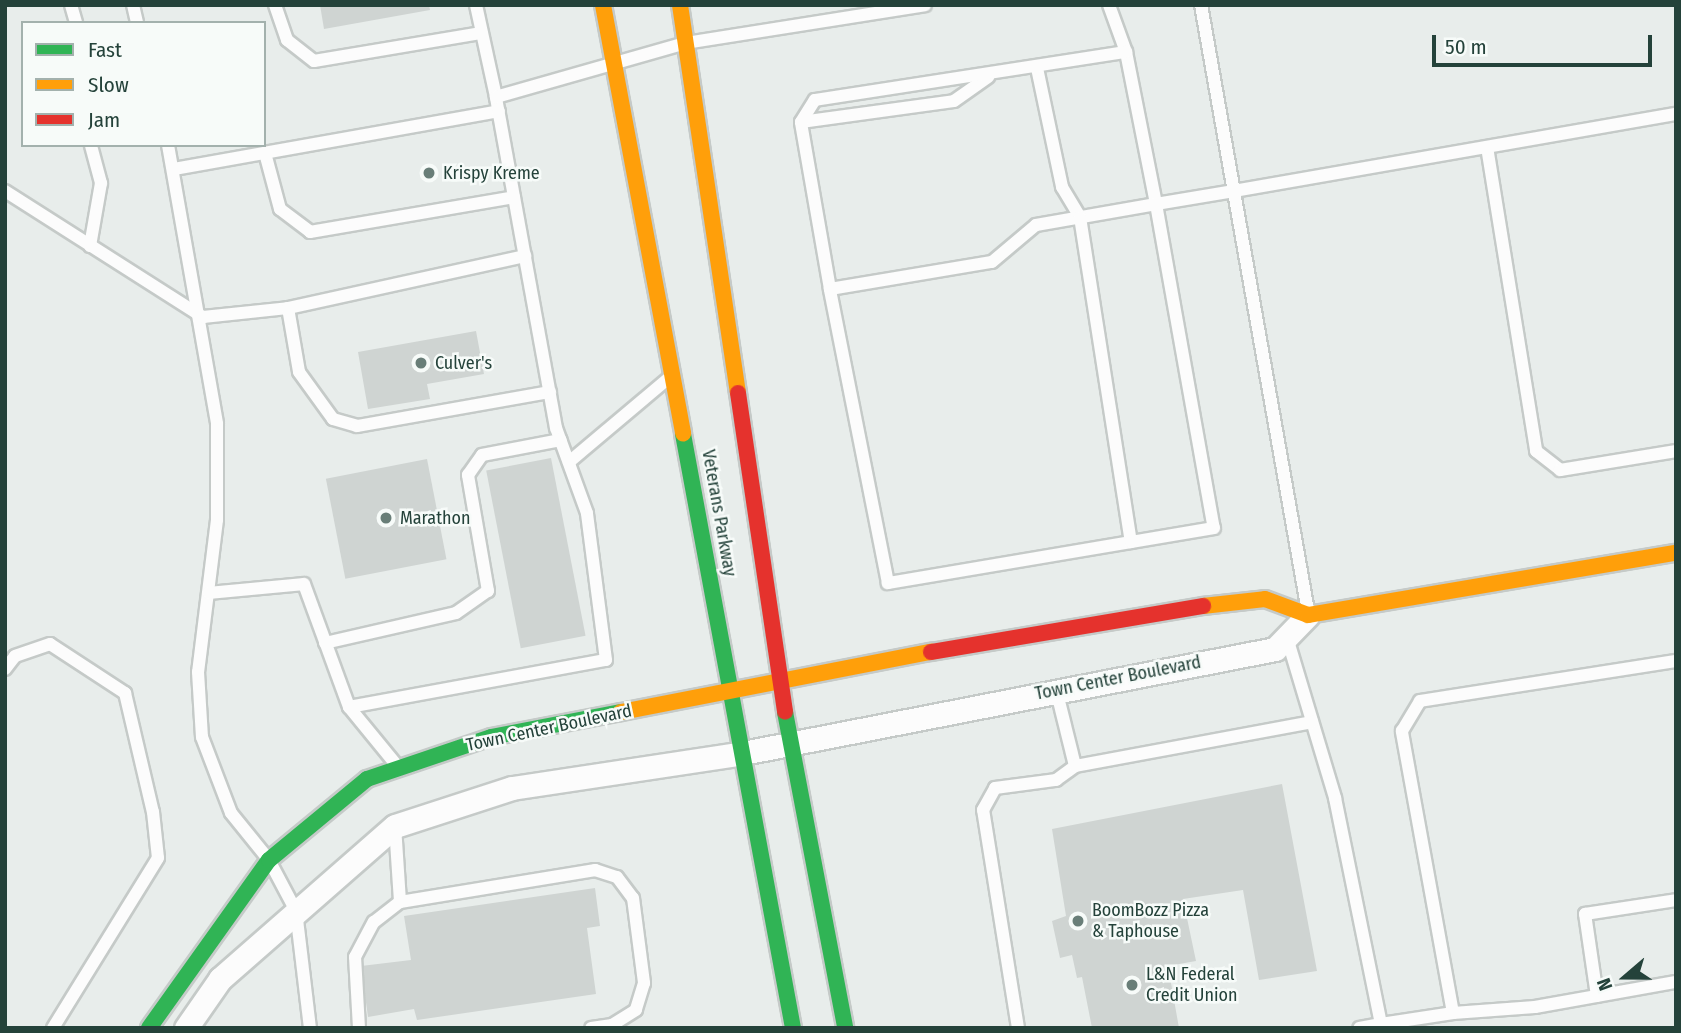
<!DOCTYPE html>
<html>
<head>
<meta charset="utf-8">
<style>
  body { margin:0 }
  #map { position:relative; width:1681px; height:1033px; overflow:hidden; background:#e8edeb; font-family:"Fira Sans Condensed",sans-serif }
  div>[style] { position:absolute }
  [style*='--x'] { left:calc(var(--x)*1px); top:calc(var(--y)*1px); width:calc(var(--w)*1px); rotate:calc(var(--a)*1deg) }
  .building>* { inset:0; background:#cfd4d2; transform-origin:0 0 }
  .roads { filter:drop-shadow(2px 0 #c5cac8) drop-shadow(-2px 0 #c5cac8) drop-shadow(0 2px #c5cac8) drop-shadow(0 -2px #c5cac8) }
  .lane>* { height:12px; margin:-6px; padding:0 6px; transform-origin:6px; border-radius:6px; background:#fcfcfc }
  .street>* { height:23px; margin:-11.5px; padding:0 11.5px; transform-origin:11.5px; border-radius:11.5px; background:#fcfcfc }
  .fast>* { height:16px; margin:-8px; padding:0 8px; transform-origin:8px; border-radius:8px; background:#30b455 }
  .slow>* { height:16px; margin:-8px; padding:0 8px; transform-origin:8px; border-radius:8px; background:#ff9f0a }
  .jam>* { height:16px; margin:-8px; padding:0 8px; transform-origin:8px; border-radius:8px; background:#e5322d }
  .dots>* { width:19px; height:19px; translate:-50% -50%; box-sizing:border-box; border:4px solid #f7fbf9; border-radius:50% }
  span { translate:-50% -50%; white-space:nowrap; text-align:center; line-height:1.15; -webkit-text-stroke:5px #f7fbf9; paint-order:stroke }
  .poi-label { font-size:18px; color:#24423a }
  .left { translate:0 -50%; text-align:left }
  .street-label { font-size:18px; color:#24423a }
  .frame { position:absolute; inset:0; border:7px solid #24423a; pointer-events:none }
  .legend { position:absolute; left:21px; top:21px; width:245px; height:126px; box-sizing:border-box; background:#f7fbf9; border:2px solid #a3b1ad; margin:0; padding:9px 12px; list-style:none; font-size:21px; color:#24423a }
  .legend li { display:flex; align-items:center; gap:14px; height:35px }
  .legend b { width:35px; border:2px solid #a3b1ad }
  .north { position:absolute; left:1590px; top:942px; width:70px; height:70px; -webkit-text-stroke:5px #f7fbf9; paint-order:stroke; rotate:250deg; font-size:19px; font-weight:700; line-height:28px; text-align:center; color:#24423a }
  .north::after { content:''; display:block; margin:auto; width:24px; height:32px; background:#24423a; clip-path:polygon(50% 0,100% 100%,50% 72%,0 100%) }
  .scale { position:absolute; left:1432px; top:35px; width:220px; height:32px; box-sizing:border-box; border:4px solid #24423a; border-top:0; padding-left:9px; font-size:21px; line-height:24px; white-space:nowrap; color:#24423a; -webkit-text-stroke:5px #f7fbf9; paint-order:stroke }
</style>
</head>
<body>
<div id="map">
  <div class="building">
    <div style="clip-path:polygon(320px 5px,429px 5px,430px 10px,324px 29px)"></div>
    <div style="clip-path:polygon(476px 331px,484px 374px,427px 384px,430px 399px,368px 409px,358px 352px)"></div>
    <div style="left:551px;top:458px;width:181px;height:66px;rotate:79deg"></div>
    <div style="left:427px;top:459px;width:102px;height:103px;rotate:79deg"></div>
    <div style="clip-path:polygon(1282px 784px,1317px 971px,1259px 980px,1243px 890px,1183px 899px,1196px 961px,1168px 966px,1179px 1028px,1092px 1028px,1082px 977px,1077px 978px,1072px 955px,1060px 958px,1052px 921px,1066px 916px,1052px 829px)"></div>
    <div style="clip-path:polygon(595px 888px,600px 926px,587px 928px,596px 994px,417px 1020px,414px 1009px,368px 1017px,361px 966px,411px 960px,404px 916px)"></div>
  </div>
  <div class="roads">
    <div class="lane">
      <div style="--x:71;--y:5;--w:19;--a:74"></div>
      <div style="--x:133;--y:5;--w:18;--a:77"></div>
      <div style="--x:275;--y:5;--w:37;--a:71"></div>
      <div style="--x:287;--y:40;--w:34;--a:38"></div>
      <div style="--x:314;--y:61;--w:170;--a:-9.5"></div>
      <div style="--x:476;--y:5;--w:94;--a:77.7"></div>
      <div style="--x:1109;--y:5;--w:50;--a:70.1"></div>
      <div style="--x:1126;--y:52;--w:155;--a:78.8"></div>
      <div style="--x:1156;--y:204;--w:329;--a:79.9"></div>
      <div style="--x:1214;--y:528;--w:331;--a:170.4"></div>
      <div style="--x:888;--y:583;--w:300;--a:-101.2"></div>
      <div style="--x:830;--y:289;--w:164;--a:-9.5"></div>
      <div style="--x:992;--y:262;--w:57;--a:-40.1"></div>
      <div style="--x:1036;--y:225;--w:122;--a:-9.9"></div>
      <div style="--x:1156;--y:204;--w:79;--a:-9.5"></div>
      <div style="--x:1234;--y:191;--w:449;--a:-9.9"></div>
      <div style="--x:1201;--y:5;--w:615;--a:79.99"></div>
      <div style="--x:1037;--y:68;--w:122;--a:78.1"></div>
      <div style="--x:1062;--y:187;--w:35;--a:59"></div>
      <div style="--x:1080;--y:217;--w:329;--a:81.1"></div>
      <div style="--x:801;--y:122;--w:154;--a:-7.8"></div>
      <div style="--x:954;--y:101;--w:42;--a:-35.2"></div>
      <div style="--x:168;--y:145;--w:283;--a:80"></div>
      <div style="--x:217;--y:424;--w:96;--a:90"></div>
      <div style="--x:217;--y:520;--w:153;--a:97.1"></div>
      <div style="--x:198;--y:672;--w:65;--a:86.5"></div>
      <div style="--x:202;--y:737;--w:81;--a:69.1"></div>
      <div style="--x:231;--y:813;--w:60;--a:51"></div>
      <div style="--x:269;--y:860;--w:58;--a:62.1"></div>
      <div style="--x:296;--y:911;--w:118;--a:83.2"></div>
      <div style="--x:1487;--y:147;--w:308;--a:80.8"></div>
      <div style="--x:1536;--y:451;--w:31;--a:38"></div>
      <div style="--x:1560;--y:470;--w:118;--a:-9.3"></div>
      <div style="--x:265;--y:153;--w:58;--a:75"></div>
      <div style="--x:280;--y:209;--w:38;--a:37"></div>
      <div style="--x:310;--y:232;--w:207;--a:-9.7"></div>
      <div style="--x:174;--y:169;--w:330;--a:-10.1"></div>
      <div style="--x:5;--y:191;--w:235;--a:32.5"></div>
      <div style="--x:203;--y:317;--w:85;--a:-6"></div>
      <div style="--x:288;--y:308;--w:243;--a:-12.4"></div>
      <div style="--x:90;--y:246;--w:64;--a:-80.1"></div>
      <div style="--x:101;--y:183;--w:39;--a:-105"></div>
      <div style="--x:830;--y:289;--w:169;--a:-99.9"></div>
      <div style="--x:801;--y:122;--w:26;--a:-58"></div>
      <div style="--x:815;--y:100;--w:315;--a:-8.8"></div>
      <div style="--x:288;--y:308;--w:65;--a:80.2"></div>
      <div style="--x:299;--y:372;--w:58;--a:54.1"></div>
      <div style="--x:333;--y:419;--w:25;--a:16"></div>
      <div style="--x:357;--y:426;--w:196;--a:-10"></div>
      <div style="--x:569;--y:462;--w:133;--a:-40.1"></div>
      <div style="--x:209;--y:593;--w:95;--a:-5.4"></div>
      <div style="--x:304;--y:584;--w:131;--a:69.9"></div>
      <div style="--x:349;--y:707;--w:261;--a:-10.4"></div>
      <div style="--x:606;--y:660;--w:148;--a:-97.4"></div>
      <div style="--x:587;--y:513;--w:90;--a:-110"></div>
      <div style="--x:556;--y:428;--w:336;--a:-100.3"></div>
      <div style="--x:496;--y:97;--w:198;--a:-15.9"></div>
      <div style="--x:686;--y:43;--w:242;--a:-9"></div>
      <div style="--x:1288;--y:641;--w:164;--a:73.3"></div>
      <div style="--x:1335;--y:798;--w:231;--a:78.5"></div>
      <div style="--x:1381;--y:1024;--w:22;--a:170"></div>
      <div style="--x:325;--y:643;--w:134;--a:-12.9"></div>
      <div style="--x:456;--y:613;--w:39;--a:-35"></div>
      <div style="--x:488;--y:591;--w:118;--a:-99.8"></div>
      <div style="--x:468;--y:475;--w:24;--a:-55"></div>
      <div style="--x:482;--y:455;--w:80;--a:-10.8"></div>
      <div style="--x:5;--y:669;--w:16;--a:-52"></div>
      <div style="--x:15;--y:656;--w:37;--a:-19"></div>
      <div style="--x:50;--y:644;--w:90;--a:33.2"></div>
      <div style="--x:125;--y:693;--w:122;--a:76.8"></div>
      <div style="--x:153;--y:812;--w:46;--a:83.8"></div>
      <div style="--x:158;--y:858;--w:200;--a:121.7"></div>
      <div style="--x:1056;--y:689;--w:79;--a:76.1"></div>
      <div style="--x:349;--y:707;--w:79;--a:50.7"></div>
      <div style="--x:395;--y:826;--w:76;--a:86.2"></div>
      <div style="--x:1597;--y:996;--w:83;--a:-98.3"></div>
      <div style="--x:1585;--y:914;--w:92;--a:-8.7"></div>
      <div style="--x:1453;--y:1013;--w:82;--a:-4.2"></div>
      <div style="--x:1535;--y:1007;--w:143;--a:-10.1"></div>
      <div style="--x:1381;--y:1024;--w:73;--a:-8.7"></div>
      <div style="--x:1453;--y:1013;--w:287;--a:-100.3"></div>
      <div style="--x:1402;--y:731;--w:35;--a:-59"></div>
      <div style="--x:1420;--y:701;--w:259;--a:-8.9"></div>
      <div style="--x:359;--y:1028;--w:71;--a:-93.2"></div>
      <div style="--x:355;--y:957;--w:40;--a:-62"></div>
      <div style="--x:374;--y:922;--w:33;--a:-38"></div>
      <div style="--x:400;--y:902;--w:198;--a:-9.3"></div>
      <div style="--x:595;--y:870;--w:23;--a:18"></div>
      <div style="--x:617;--y:877;--w:26;--a:53"></div>
      <div style="--x:633;--y:898;--w:86;--a:82.6"></div>
      <div style="--x:644;--y:983;--w:28;--a:107"></div>
      <div style="--x:636;--y:1010;--w:28;--a:148"></div>
      <div style="--x:612;--y:1025;--w:21;--a:172"></div>
      <div style="--x:1018;--y:1028;--w:221;--a:-99.1"></div>
      <div style="--x:983;--y:810;--w:25;--a:-61"></div>
      <div style="--x:995;--y:788;--w:62;--a:-7.5"></div>
      <div style="--x:1056;--y:780;--w:24;--a:-36"></div>
      <div style="--x:1075;--y:766;--w:241;--a:-10.5"></div>
    </div>
    <div class="street">
      <div style="--x:186;--y:1028;--w:60;--a:-55.2"></div>
      <div style="--x:220;--y:979;--w:232;--a:-41.2"></div>
      <div style="--x:395;--y:826;--w:123;--a:-18"></div>
      <div style="--x:512;--y:788;--w:234;--a:-8.6"></div>
      <div style="--x:743;--y:753;--w:542;--a:-11.06"></div>
      <div style="--x:1275;--y:649;--w:47;--a:-45.9"></div>
    </div>
    <div class="fast">
      <div style="--x:683;--y:434;--w:604;--a:79.51"></div>
      <div style="--x:785;--y:712;--w:322;--a:79.2"></div>
      <div style="--x:149;--y:1028;--w:206;--a:-54.5"></div>
      <div style="--x:269;--y:860;--w:127;--a:-39.6"></div>
      <div style="--x:367;--y:779;--w:131;--a:-18.7"></div>
      <div style="--x:491;--y:737;--w:132;--a:-10.9"></div>
    </div>
    <div class="slow">
      <div style="--x:603;--y:5;--w:436;--a:79.4"></div>
      <div style="--x:680;--y:5;--w:392;--a:81.5"></div>
      <div style="--x:1203;--y:606;--w:62;--a:-6.4"></div>
      <div style="--x:1265;--y:599;--w:46;--a:20.4"></div>
      <div style="--x:1308;--y:615;--w:373;--a:-9.6"></div>
      <div style="--x:621;--y:712;--w:316;--a:-11"></div>
    </div>
    <div class="jam">
      <div style="--x:738;--y:393;--w:322;--a:81.6"></div>
      <div style="--x:931;--y:652;--w:276;--a:-9.6"></div>
    </div>
  </div>
  <div class="dots">
    <div style="left:429px;top:173px;background:#697e78"></div>
    <div style="left:421px;top:363px;background:#697e78"></div>
    <div style="left:386px;top:518px;background:#697e78"></div>
    <div style="left:1078px;top:921px;background:#697e78"></div>
    <div style="left:1132px;top:985px;background:#697e78"></div>
  </div>
  <div class="poi-label">
    <span class="left" style="left:443px;top:173px">Krispy Kreme</span>
    <span class="left" style="left:435px;top:363px">Culver's</span>
    <span class="left" style="left:400px;top:518px">Marathon</span>
    <span class="left" style="left:1092px;top:921px">BoomBozz Pizza<br>&amp; Taphouse</span>
    <span class="left" style="left:1146px;top:985px">L&amp;N Federal<br>Credit Union</span>
  </div>
  <div class="street-label">
    <span style="left:719px;top:513px;rotate:80deg">Veterans Parkway</span>
    <span style="left:1118px;top:678px;rotate:-11deg">Town Center Boulevard</span>
    <span style="left:549px;top:728px;rotate:-12deg">Town Center Boulevard</span>
  </div>
  <div class="frame"></div>
  <ul class="legend">
  <li><b style="height:9px;background:#30b455"></b>Fast</li>
  <li><b style="height:9px;background:#ff9f0a"></b>Slow</li>
  <li><b style="height:9px;background:#e5322d"></b>Jam</li>
  </ul>
  <div class="north">N</div>
  <div class="scale">50 m</div>
</div>
</body>
</html>
